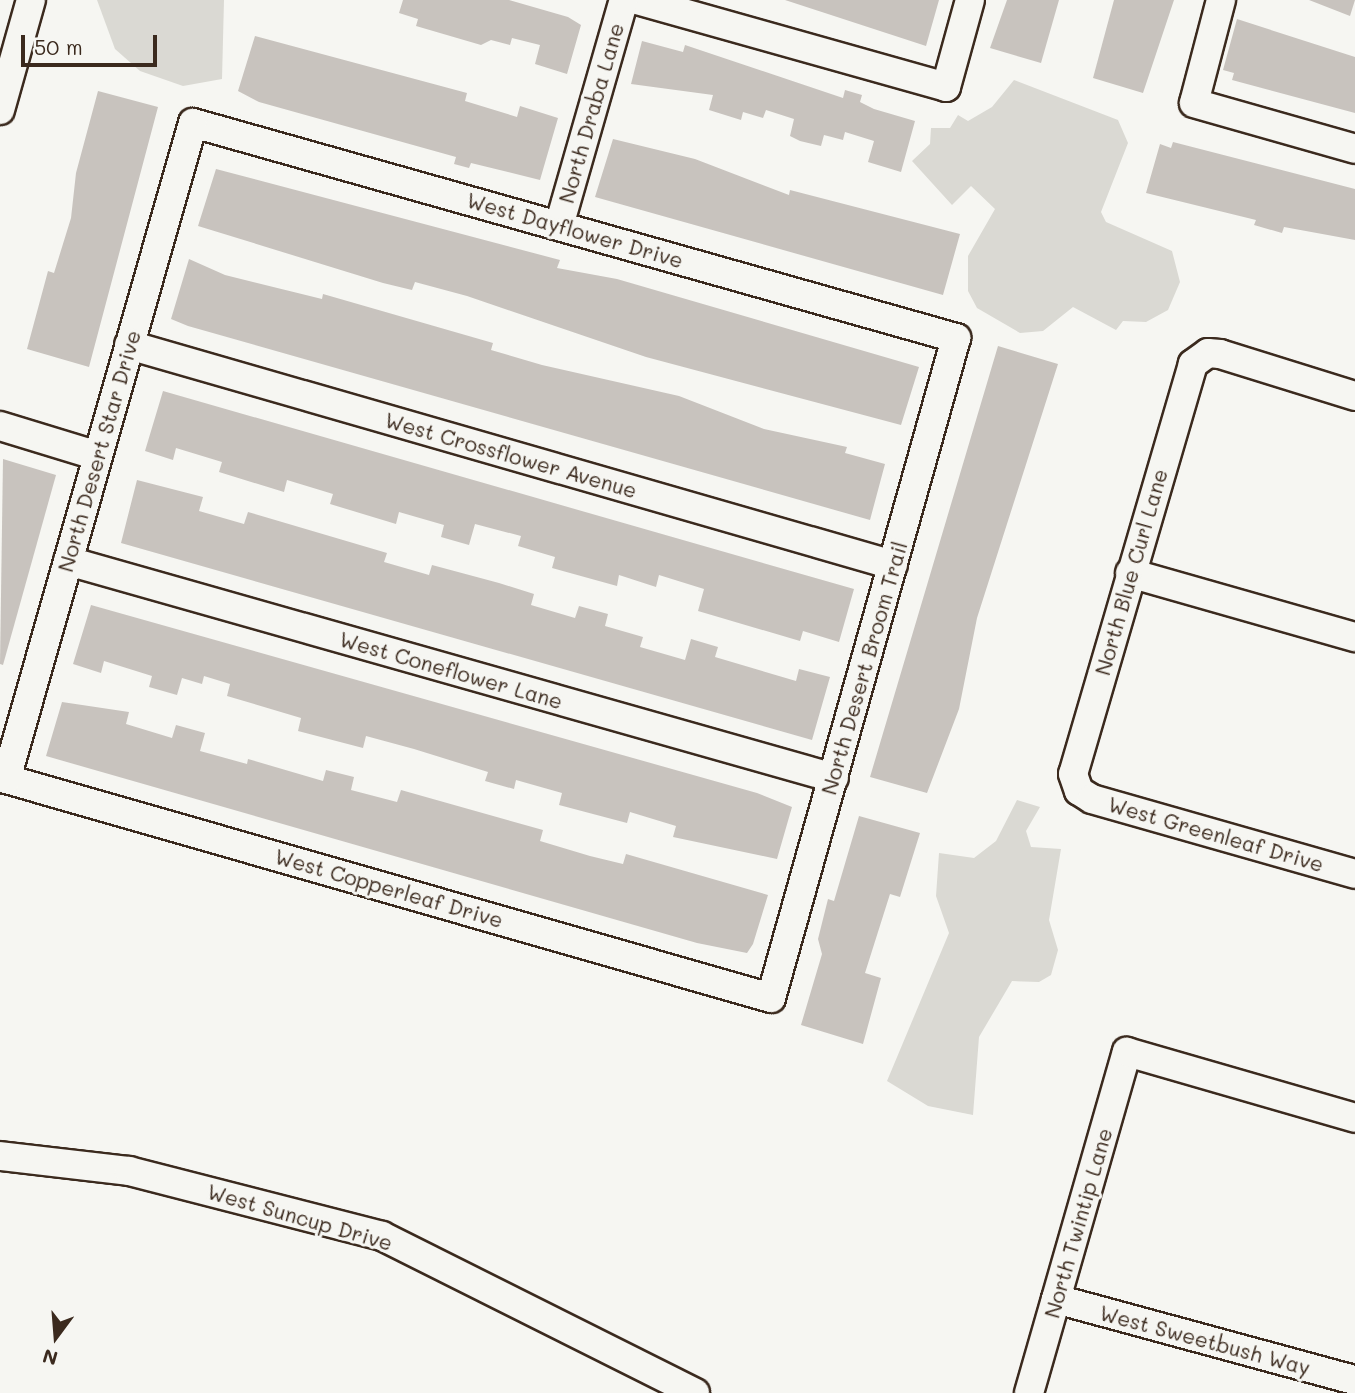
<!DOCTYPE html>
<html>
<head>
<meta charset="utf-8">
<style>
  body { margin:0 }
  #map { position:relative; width:1355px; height:1393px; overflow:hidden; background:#f6f6f2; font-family:Mali,sans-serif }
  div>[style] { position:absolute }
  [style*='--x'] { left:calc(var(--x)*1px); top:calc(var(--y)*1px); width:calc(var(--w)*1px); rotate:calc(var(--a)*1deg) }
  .green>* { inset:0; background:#dad9d3 }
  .building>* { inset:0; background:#c8c3be }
  .roads { filter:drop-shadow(2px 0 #3b2a1e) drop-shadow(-2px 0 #3b2a1e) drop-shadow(0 2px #3b2a1e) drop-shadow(0 -2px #3b2a1e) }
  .minor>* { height:28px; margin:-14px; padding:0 14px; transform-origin:14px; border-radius:14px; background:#f6f6f2 }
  span { translate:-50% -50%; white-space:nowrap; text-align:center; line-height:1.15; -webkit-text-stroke:6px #f6f6f2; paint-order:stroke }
  .street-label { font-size:21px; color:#3b2a1e }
  .north { position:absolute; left:21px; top:1302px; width:70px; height:70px; -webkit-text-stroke:5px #f6f6f2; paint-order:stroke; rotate:196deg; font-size:19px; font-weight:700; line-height:28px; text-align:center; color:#3b2a1e }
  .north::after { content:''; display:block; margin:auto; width:24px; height:32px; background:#3b2a1e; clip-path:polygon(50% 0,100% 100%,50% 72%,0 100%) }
  .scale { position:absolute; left:21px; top:35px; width:136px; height:32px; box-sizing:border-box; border:4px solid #3b2a1e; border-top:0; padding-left:9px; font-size:21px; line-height:24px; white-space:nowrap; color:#3b2a1e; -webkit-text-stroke:5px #f6f6f2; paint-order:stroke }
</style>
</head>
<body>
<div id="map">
  <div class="green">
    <div style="clip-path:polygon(97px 0,224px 0,222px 79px,183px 86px,140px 71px,115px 49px)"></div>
    <div style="clip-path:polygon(1014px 80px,1118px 120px,1128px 143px,1101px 212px,1106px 222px,1172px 251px,1180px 282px,1168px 310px,1146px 322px,1123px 321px,1116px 330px,1073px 307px,1043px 331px,1020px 333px,977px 308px,968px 291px,968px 256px,995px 209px,971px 186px,952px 205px,912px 161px,930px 144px,931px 128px,950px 128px,958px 115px,968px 121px,992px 107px)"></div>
    <div style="clip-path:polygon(1017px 800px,1040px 807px,1026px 831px,1031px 847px,1061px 849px,1049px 920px,1058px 950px,1051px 975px,1039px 982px,1012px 981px,979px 1037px,973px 1115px,928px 1106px,887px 1081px,949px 933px,936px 896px,939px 853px,974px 858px,996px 841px)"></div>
  </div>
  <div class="building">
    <div style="clip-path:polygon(403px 0,509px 0,568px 17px,581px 25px,567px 74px,535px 64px,540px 45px,512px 38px,510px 45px,491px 40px,481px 45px,416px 26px,418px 19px,399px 13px)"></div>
    <div style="clip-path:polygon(785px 0,939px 0,926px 46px)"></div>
    <div style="clip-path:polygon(1007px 0,1059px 0,1041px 63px,990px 48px)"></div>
    <div style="clip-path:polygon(1114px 0,1174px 0,1143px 93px,1093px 78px)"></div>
    <div style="clip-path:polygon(1309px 0,1355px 0,1350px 16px)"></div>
    <div style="clip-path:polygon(1237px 19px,1355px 57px,1355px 113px,1232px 80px,1234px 73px,1223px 70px)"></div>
    <div style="clip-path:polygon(255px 36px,467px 93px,465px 101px,517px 117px,520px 106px,558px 118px,540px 180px,471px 163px,469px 168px,454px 164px,456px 157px,259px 102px,238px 91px)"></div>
    <div style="clip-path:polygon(642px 41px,683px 52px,685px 45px,843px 98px,845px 90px,862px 95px,860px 102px,874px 109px,915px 121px,901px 172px,868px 162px,874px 141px,845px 132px,843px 140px,824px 135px,821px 146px,800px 141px,790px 136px,794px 119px,766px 110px,763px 118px,743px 112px,741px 120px,709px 110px,713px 95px,631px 84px)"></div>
    <div style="clip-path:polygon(98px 91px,158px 107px,89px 367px,27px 349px,48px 271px,54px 273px,71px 218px,76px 173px)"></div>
    <div style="clip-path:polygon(613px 139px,695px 159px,789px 195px,790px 190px,960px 234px,943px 295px,595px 197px)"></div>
    <div style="clip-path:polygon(1173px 142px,1355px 189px,1355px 240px,1284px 227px,1282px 233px,1254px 225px,1256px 220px,1146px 193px,1160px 144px,1171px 148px)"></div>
    <div style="clip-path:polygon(216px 169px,560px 260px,557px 268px,617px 279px,919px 367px,901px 425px,646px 357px,467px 296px,415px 282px,412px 290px,383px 283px,198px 226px)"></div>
    <div style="clip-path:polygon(189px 259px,225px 275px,322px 299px,323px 294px,493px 343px,491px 350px,542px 365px,679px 396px,764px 429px,847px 447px,845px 453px,885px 464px,870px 520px,188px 326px,171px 319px)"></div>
    <div style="clip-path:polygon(998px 346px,1058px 364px,977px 618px,959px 709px,927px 793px,870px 777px)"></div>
    <div style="clip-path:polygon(163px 391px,854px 589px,839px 642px,803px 631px,800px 641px,698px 611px,704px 589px,659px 575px,656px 587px,619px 575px,617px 586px,552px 568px,555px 557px,518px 546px,521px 536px,475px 524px,469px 545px,441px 537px,444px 525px,399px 512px,396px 524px,330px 504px,333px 494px,287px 480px,284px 492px,219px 472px,222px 462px,176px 448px,173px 460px,145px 451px)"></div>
    <div style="clip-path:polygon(3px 459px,56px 475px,3px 665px,0 664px)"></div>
    <div style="clip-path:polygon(137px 480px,203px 497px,199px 511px,244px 524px,248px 512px,387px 553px,384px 562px,429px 575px,432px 565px,499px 583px,534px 594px,531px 605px,575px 618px,579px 606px,608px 614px,605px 626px,643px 637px,640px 647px,685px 660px,691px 639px,718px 647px,715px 657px,796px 681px,799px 669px,830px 677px,812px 740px,121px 543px)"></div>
    <div style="clip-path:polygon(91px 605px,757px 793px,792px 807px,777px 859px,673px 837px,676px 826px,630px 812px,627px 823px,559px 805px,562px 793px,516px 780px,514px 789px,485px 781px,488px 772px,414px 749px,366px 736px,363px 748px,298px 731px,301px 718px,227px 696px,230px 684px,204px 676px,202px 684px,182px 678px,177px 695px,149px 687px,152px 676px,104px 661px,101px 673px,73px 664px)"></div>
    <div style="clip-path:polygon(62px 702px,129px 712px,126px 724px,172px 738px,176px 725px,205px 733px,200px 751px,247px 764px,248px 759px,323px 781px,326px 770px,354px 777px,351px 790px,397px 802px,401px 790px,543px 830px,540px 841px,590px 856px,623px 864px,626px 854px,768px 895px,753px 944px,747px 953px,697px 943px,46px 756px)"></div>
    <div style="clip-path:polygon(859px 816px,920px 833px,900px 897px,890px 894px,865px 973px,881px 978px,863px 1044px,801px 1025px,822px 954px,818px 939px,828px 899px,834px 901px)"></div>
  </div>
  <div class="roads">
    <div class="minor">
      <div style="--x:637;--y:0;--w:321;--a:15.7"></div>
      <div style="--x:946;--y:87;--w:90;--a:-74.6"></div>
      <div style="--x:1221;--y:0;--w:106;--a:104.7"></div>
      <div style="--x:1194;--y:103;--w:167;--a:15.9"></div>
      <div style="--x:0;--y:110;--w:114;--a:-74.3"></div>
      <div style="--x:193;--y:123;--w:793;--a:15.74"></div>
      <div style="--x:956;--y:338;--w:685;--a:105.66"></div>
      <div style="--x:771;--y:998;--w:796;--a:-164.02"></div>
      <div style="--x:6;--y:779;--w:682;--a:-74.09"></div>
      <div style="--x:559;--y:226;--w:235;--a:-74"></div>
      <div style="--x:129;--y:345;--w:795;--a:16.06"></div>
      <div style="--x:1355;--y:396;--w:141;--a:-162.7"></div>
      <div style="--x:1220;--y:354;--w:12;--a:-175"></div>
      <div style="--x:1208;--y:353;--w:19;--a:144"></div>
      <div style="--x:1193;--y:364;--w:427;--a:106.3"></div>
      <div style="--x:1073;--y:774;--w:18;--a:71"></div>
      <div style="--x:1079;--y:791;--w:15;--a:32"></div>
      <div style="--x:1092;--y:799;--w:273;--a:15.9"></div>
      <div style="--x:0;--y:426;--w:102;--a:17"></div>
      <div style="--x:68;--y:561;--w:796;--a:15.82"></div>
      <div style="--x:1130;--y:573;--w:234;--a:15.9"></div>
      <div style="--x:0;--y:1156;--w:130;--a:6.6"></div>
      <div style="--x:129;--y:1171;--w:261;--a:14.4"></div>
      <div style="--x:382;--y:1236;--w:350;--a:26.6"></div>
      <div style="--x:1056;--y:1299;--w:310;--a:15.2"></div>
      <div style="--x:1029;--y:1393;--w:355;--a:-74"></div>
      <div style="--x:1127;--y:1052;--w:237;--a:16.1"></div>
    </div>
  </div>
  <div class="street-label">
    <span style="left:591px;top:113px;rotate:-74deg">North Draba Lane</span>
    <span style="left:575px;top:230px;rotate:16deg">West Dayflower Drive</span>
    <span style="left:99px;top:451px;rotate:-74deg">North Desert Star Drive</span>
    <span style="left:511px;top:455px;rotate:16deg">West Crossflower Avenue</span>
    <span style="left:1131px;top:572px;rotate:-74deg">North Blue Curl Lane</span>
    <span style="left:864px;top:668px;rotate:-74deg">North Desert Broom Trail</span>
    <span style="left:451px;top:670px;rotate:16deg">West Coneflower Lane</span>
    <span style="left:1216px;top:834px;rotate:16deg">West Greenleaf Drive</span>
    <span style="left:389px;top:888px;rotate:16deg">West Copperleaf Drive</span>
    <span style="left:300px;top:1217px;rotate:16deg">West Suncup Drive</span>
    <span style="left:1078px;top:1223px;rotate:-74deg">North Twintip Lane</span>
    <span style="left:1205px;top:1340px;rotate:15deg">West Sweetbush Way</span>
  </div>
  <div class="north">N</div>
  <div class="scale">50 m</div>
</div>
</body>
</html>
